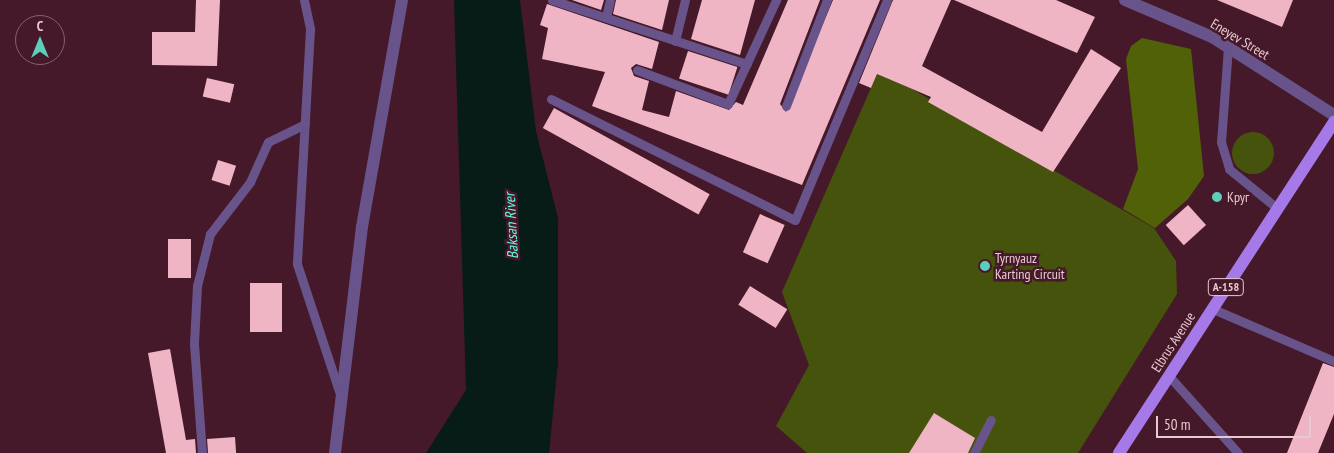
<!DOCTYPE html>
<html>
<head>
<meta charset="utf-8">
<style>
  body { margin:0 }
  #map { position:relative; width:1334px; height:453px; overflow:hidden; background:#451929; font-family:"PT Sans Narrow",sans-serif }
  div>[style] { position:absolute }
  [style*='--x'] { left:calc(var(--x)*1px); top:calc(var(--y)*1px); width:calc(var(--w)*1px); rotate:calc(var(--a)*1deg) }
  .green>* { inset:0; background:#46530c }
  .round { border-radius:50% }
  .forest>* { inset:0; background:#516107 }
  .water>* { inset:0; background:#071b17 }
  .building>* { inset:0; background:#f0b5c5; transform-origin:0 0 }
  .service>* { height:9px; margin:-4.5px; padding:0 4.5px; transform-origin:4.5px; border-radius:4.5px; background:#68548a }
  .minor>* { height:12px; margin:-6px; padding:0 6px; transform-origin:6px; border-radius:6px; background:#68548a }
  .primary>* { height:12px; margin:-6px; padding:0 6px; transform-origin:6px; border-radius:6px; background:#a679e9 }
  .dots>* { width:14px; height:14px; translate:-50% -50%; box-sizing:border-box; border:2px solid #451929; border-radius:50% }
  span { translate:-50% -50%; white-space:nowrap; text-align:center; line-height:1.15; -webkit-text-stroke:5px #451929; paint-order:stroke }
  .shield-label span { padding:1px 4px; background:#451929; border:1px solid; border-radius:4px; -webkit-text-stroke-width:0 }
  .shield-label { font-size:12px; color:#e7c9d1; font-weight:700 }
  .street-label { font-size:14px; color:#e7c9d1 }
  .poi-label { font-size:14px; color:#e7c9d1 }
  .left { translate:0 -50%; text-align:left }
  .water-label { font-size:15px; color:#65f9e1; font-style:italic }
  .north { position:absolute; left:15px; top:15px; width:50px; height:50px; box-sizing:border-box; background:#451929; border:1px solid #865f6c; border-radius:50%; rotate:0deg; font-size:14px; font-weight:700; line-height:20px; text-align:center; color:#e7c9d1 }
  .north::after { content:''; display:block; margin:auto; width:18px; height:22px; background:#5cceba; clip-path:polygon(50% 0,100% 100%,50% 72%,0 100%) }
  .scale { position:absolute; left:1156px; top:416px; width:155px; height:22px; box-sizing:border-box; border:2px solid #e7c9d1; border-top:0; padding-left:6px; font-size:15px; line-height:18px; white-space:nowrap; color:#e7c9d1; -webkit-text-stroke:4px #451929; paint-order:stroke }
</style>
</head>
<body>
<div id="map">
  <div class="green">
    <div style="clip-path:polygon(877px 74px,912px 89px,1154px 228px,1176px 261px,1177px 294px,1078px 453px,807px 453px,776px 426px,809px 365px,782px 292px)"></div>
    <div class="round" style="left:1232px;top:132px;width:42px;height:42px"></div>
  </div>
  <div class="forest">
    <div style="clip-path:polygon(1142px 38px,1191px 49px,1204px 176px,1188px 199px,1155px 228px,1123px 209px,1138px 169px,1126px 59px,1131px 46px)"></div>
  </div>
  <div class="water">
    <div style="clip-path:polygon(454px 0,520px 0,536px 131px,558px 218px,558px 363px,549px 453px,426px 453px,466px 390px)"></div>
  </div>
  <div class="building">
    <div style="clip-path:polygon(196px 0,220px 0,217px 66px,152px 65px,152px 32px,195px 32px)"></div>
    <div style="clip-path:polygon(572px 0,604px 0,601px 10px)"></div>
    <div style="clip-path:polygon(616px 0,669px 0,662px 30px,613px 14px)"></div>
    <div style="clip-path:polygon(702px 0,755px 0,740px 55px,691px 39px)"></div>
    <div style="clip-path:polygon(788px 0,820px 0,780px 104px,786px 112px,833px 0,880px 0,802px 185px,592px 106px,605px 72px,542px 59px,548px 28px,540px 25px,547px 4px,659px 42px,652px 69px,636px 64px,631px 68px,634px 76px,649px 81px,642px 110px,669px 117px,676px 91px,729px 110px,736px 102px,743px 105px)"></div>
    <div style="clip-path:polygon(893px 0,951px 0,922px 66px,1042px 132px,1091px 49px,1121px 68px,1053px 172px,928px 102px,931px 97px,877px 74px,871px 88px,859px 83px)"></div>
    <div style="clip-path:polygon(954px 0,1056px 0,1095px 17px,1077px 53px)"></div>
    <div style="clip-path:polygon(1217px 0,1293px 0,1282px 27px)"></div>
    <div style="left:688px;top:51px;width:52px;height:29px;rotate:18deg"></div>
    <div style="left:207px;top:78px;width:28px;height:19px;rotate:13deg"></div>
    <div style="left:554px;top:108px;width:178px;height:23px;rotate:29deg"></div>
    <div style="left:218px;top:160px;width:19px;height:21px;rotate:18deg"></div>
    <div style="left:1188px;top:205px;width:27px;height:30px;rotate:48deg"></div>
    <div style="left:760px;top:214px;width:27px;height:42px;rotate:24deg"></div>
    <div style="left:168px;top:239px;width:23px;height:39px"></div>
    <div style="left:250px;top:283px;width:32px;height:49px"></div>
    <div style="left:750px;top:286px;width:44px;height:22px;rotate:32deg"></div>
    <div style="clip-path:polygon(170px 349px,186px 440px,195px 439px,196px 453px,166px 453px,148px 353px)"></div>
    <div style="clip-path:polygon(1323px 363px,1334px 367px,1334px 414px,1318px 453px,1287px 453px)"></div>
    <div style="clip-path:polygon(934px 413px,975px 438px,968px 453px,909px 453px)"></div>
    <div style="left:235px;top:437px;width:16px;height:28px;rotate:86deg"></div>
  </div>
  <div class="service">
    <div style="--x:304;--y:0;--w:30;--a:78"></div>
    <div style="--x:310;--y:29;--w:235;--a:93.2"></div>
    <div style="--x:297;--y:264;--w:137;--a:71.7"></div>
    <div style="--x:552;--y:0;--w:205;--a:18.2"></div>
    <div style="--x:606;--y:17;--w:17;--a:-77"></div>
    <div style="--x:675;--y:41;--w:42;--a:-76.3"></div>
    <div style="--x:1228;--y:47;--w:95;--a:94.2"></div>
    <div style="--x:1221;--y:142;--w:28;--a:73"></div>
    <div style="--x:1229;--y:169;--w:63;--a:39.2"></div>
    <div style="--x:637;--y:70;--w:97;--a:20.5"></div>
    <div style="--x:728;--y:104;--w:115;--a:-65.2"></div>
    <div style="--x:551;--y:99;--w:272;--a:26.4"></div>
    <div style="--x:795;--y:220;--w:238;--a:-67.3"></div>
    <div style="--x:786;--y:106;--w:114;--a:-68.9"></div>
    <div style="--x:1213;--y:309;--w:132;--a:23.3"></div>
    <div style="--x:1169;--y:376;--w:103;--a:48.1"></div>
    <div style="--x:202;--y:453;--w:110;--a:-94.2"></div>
    <div style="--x:194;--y:343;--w:57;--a:-87"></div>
    <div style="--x:197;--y:286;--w:54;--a:-76"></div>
    <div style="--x:210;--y:234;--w:66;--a:-52.4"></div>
    <div style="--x:250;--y:182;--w:44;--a:-65.8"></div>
    <div style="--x:268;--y:142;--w:41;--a:-25.9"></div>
    <div style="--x:974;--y:453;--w:37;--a:-63"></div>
  </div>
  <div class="minor">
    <div style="--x:1125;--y:0;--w:95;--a:23"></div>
    <div style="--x:1212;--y:37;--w:145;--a:32.6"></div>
    <div style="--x:335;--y:453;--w:228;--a:-83.2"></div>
    <div style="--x:362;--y:227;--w:230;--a:-80"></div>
  </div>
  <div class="primary">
    <div style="--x:1119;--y:453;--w:395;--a:-57"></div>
  </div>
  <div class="dots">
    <div style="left:1217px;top:197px;background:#5cceba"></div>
    <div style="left:985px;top:266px;background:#5cceba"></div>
  </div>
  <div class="shield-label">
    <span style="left:1226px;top:287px">А-158</span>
  </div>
  <div class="street-label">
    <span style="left:1240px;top:39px;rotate:31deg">Eneyev Street</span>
    <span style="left:1173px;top:342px;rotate:-57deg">Elbrus Avenue</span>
  </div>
  <div class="poi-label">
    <span class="left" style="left:1227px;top:197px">Круг</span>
    <span class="left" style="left:995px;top:266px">Tyrnyauz<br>Karting Circuit</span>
  </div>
  <div class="water-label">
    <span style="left:511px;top:226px;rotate:-93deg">Baksan River</span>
  </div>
  <div class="north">С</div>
  <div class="scale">50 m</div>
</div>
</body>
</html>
